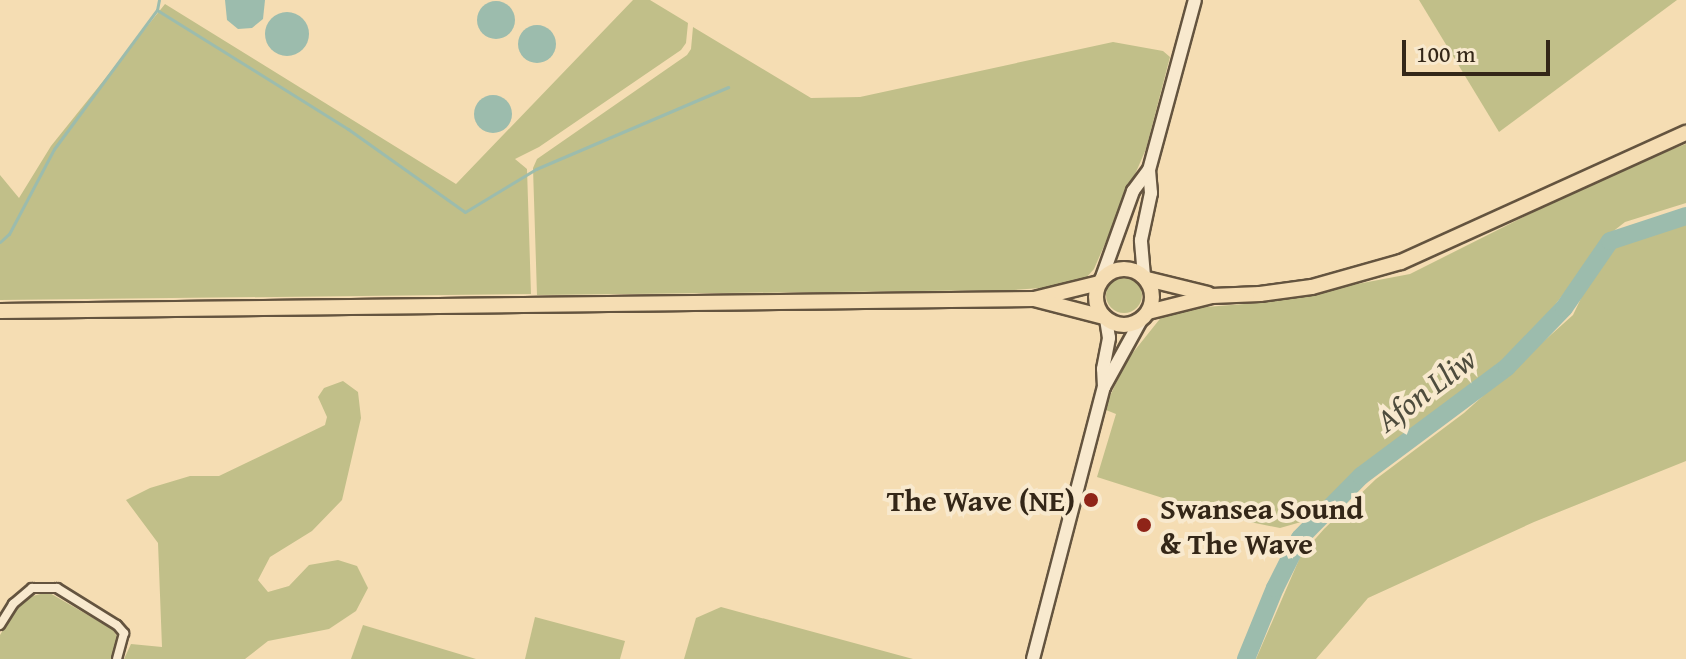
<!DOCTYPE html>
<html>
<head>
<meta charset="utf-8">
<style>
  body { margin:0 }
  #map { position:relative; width:1686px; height:659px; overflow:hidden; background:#f5ddb3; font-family:"Gentium Book Plus",serif }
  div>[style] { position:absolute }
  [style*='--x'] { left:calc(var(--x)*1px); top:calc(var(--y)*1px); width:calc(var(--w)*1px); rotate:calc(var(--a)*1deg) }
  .green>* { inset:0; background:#c1bf89 }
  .round { border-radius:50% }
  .water>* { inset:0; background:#9cbcad }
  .stream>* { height:3px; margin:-1.5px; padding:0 1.5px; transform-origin:1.5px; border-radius:1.5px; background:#9cbcad }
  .river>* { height:18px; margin:-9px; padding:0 9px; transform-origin:9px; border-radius:9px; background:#9cbcad }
  .roads { filter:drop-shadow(2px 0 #64543f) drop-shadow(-2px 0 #64543f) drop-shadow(0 2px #64543f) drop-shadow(0 -2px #64543f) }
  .minor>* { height:8px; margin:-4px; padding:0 4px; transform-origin:4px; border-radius:4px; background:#f8e9ce }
  .secondary>* { height:12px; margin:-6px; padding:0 6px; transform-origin:6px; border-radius:6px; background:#f8e9ce }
  .primary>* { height:14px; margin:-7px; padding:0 7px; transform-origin:7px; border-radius:7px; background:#f5ddb3 }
  .primary>.ring { margin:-7px; padding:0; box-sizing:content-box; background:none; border:14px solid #f5ddb3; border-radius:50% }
  .dots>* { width:22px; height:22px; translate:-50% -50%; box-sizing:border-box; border:4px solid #f8e9ce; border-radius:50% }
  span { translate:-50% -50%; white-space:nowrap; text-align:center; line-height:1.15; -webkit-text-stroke:8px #f8e9ce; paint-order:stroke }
  .poi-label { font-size:30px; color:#342718; font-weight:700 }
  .right { translate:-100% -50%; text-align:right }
  .left { translate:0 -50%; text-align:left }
  .water-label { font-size:32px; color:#4e4c3d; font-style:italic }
  .scale { position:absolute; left:1402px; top:40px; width:148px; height:36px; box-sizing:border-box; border:4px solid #342718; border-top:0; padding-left:10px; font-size:24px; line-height:28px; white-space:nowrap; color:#342718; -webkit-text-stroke:6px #f8e9ce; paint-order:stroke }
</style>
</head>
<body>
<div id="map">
  <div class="green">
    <div style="clip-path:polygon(633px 0,650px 0,688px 23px,686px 43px,681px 50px,539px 147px,515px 159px,527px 169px,531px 294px,0 300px,0 175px,19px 198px,51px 146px,165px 4px,456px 184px)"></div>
    <div style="clip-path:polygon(1419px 0,1677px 0,1499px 132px)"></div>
    <div style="clip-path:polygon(693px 27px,811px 98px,860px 97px,1113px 42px,1163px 51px,1170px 57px,1146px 149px,1094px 269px,1085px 279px,1069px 286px,1014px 290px,537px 295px,533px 168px,537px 159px,687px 55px,691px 49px)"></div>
    <div style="clip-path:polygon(1686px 144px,1686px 203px,1625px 222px,1611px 233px,1533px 333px,1478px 383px,1389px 449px,1308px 520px,1280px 528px,1216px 515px,1097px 477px,1116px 414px,1106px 410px,1109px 398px,1127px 360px,1167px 310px,1257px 303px,1410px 274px,1617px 170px)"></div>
    <div style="clip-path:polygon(1686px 221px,1686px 461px,1534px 522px,1368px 598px,1316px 659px,1256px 659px,1301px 555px,1324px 529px,1376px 479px,1464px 413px,1573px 315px,1598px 263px,1625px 238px)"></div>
    <div class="round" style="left:1106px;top:277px;width:36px;height:36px"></div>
    <div style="clip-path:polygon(343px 381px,358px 392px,361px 418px,342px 500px,312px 531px,270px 557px,258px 580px,268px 592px,289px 586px,309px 565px,338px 560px,357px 566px,368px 588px,356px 611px,329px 629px,268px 641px,245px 659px,124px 659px,131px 644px,162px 647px,158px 543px,126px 500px,150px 488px,190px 476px,219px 476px,325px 425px,327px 417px,318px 397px,324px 388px)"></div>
    <div style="clip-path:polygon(48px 592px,112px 629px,121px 642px,115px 659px,0 659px,0 635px,15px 610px,29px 597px)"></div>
    <div style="clip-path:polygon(721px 607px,913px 659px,684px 659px,696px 618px)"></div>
    <div style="clip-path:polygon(535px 617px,625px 641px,620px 659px,525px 659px)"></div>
    <div style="clip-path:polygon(363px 625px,476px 659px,351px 659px)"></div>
  </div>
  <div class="water">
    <div style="clip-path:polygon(225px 0,265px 0,263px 19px,252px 28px,238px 29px,227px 20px)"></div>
    <div class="round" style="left:477px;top:1px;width:38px;height:38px"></div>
    <div class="round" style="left:265px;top:12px;width:44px;height:44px"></div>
    <div class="round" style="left:518px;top:25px;width:38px;height:38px"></div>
    <div class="round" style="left:474px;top:95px;width:38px;height:38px"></div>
  </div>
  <div class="stream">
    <div style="--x:157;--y:10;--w:225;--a:31.9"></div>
    <div style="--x:348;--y:129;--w:143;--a:35.4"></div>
    <div style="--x:465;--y:212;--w:83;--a:-31.2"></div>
    <div style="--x:536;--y:169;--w:209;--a:-23.1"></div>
    <div style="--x:0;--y:242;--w:12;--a:-42"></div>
    <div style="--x:9;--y:234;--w:96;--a:-62.1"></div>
    <div style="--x:54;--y:149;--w:173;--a:-53.5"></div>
    <div style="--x:157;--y:10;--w:10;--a:-79"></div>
  </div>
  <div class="river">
    <div style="--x:1246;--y:659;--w:77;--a:-67.8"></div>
    <div style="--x:1275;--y:588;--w:56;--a:-63.4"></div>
    <div style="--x:1300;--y:538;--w:87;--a:-45.5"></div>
    <div style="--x:1361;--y:476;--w:182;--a:-36.7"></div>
    <div style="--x:1507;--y:367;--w:82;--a:-46"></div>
    <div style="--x:1564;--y:308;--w:81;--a:-55.5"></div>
    <div style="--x:1610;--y:241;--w:80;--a:-18.2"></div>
  </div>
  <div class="roads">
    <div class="minor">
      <div style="--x:0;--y:625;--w:25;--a:-58"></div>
      <div style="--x:13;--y:604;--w:25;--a:-40"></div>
      <div style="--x:32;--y:588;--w:25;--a:0"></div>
      <div style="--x:57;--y:588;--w:70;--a:31.7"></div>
      <div style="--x:117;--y:625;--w:11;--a:49"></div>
      <div style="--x:124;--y:633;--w:27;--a:105"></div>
    </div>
    <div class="secondary">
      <div style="--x:1144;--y:276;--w:36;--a:-95"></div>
      <div style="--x:1141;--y:240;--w:48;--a:-78"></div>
      <div style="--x:1151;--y:193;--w:23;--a:-95"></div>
      <div style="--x:1149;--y:170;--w:176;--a:-74.9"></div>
      <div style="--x:1101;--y:280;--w:95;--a:-70.2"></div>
      <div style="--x:1133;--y:191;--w:26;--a:-53"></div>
      <div style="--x:1104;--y:387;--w:77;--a:-61.1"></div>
      <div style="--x:1033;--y:659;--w:281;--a:-75.4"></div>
      <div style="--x:1104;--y:387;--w:18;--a:-93"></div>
      <div style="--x:1103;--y:369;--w:32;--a:-79"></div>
      <div style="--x:1109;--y:338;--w:19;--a:-99"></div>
    </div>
    <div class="primary">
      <div class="ring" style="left:1096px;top:269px;width:42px;height:42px"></div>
      <div style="--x:1147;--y:279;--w:63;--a:13.8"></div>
      <div style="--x:1034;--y:299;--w:67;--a:-13.8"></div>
      <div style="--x:0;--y:311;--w:1034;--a:-0.66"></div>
      <div style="--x:1034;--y:299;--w:72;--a:14.4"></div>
      <div style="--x:1148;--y:312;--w:66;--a:-14"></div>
      <div style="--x:1212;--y:296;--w:48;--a:-2.4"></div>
      <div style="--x:1260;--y:294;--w:52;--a:-7.7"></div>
      <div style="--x:1312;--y:287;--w:92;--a:-15.7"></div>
      <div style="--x:1401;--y:262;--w:313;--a:-24.4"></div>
    </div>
  </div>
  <div class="dots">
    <div style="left:1091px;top:500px;background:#8f2418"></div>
    <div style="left:1144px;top:525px;background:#8f2418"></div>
  </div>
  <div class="poi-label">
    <span class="right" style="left:1075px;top:500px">The Wave (NE)</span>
    <span class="left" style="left:1160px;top:525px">Swansea Sound<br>&amp; The Wave</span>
  </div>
  <div class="water-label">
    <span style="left:1426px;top:390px;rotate:-37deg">Afon Lliw</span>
  </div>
  <div class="scale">100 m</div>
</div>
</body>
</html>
